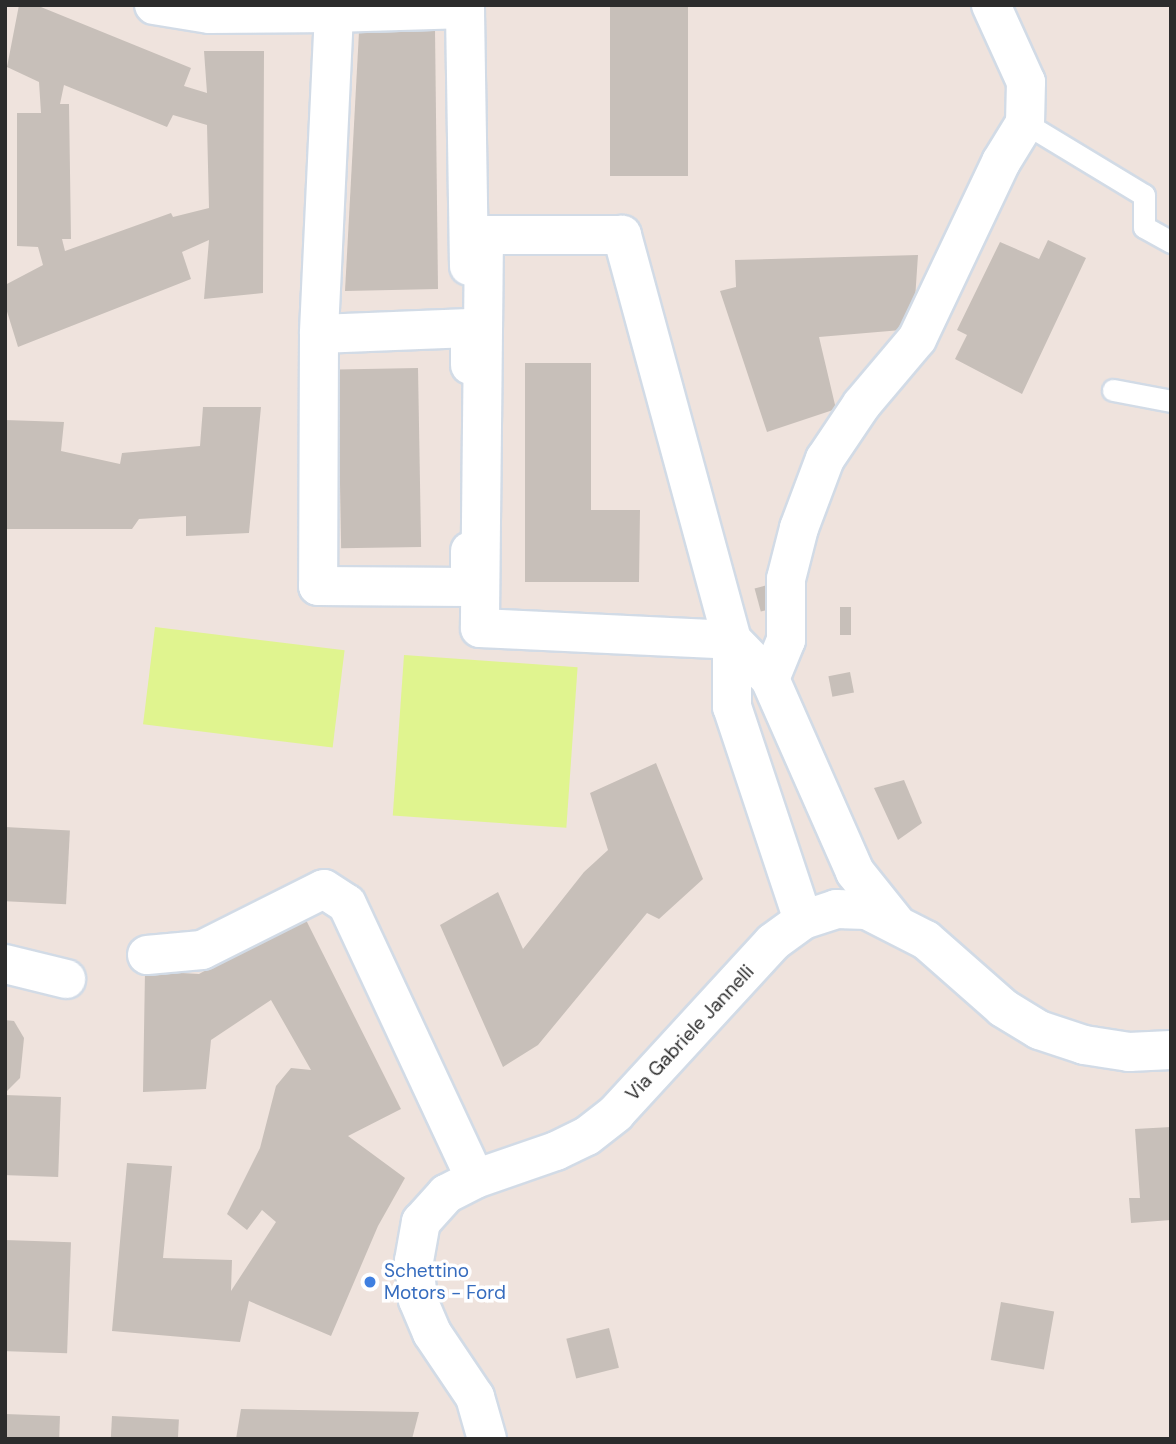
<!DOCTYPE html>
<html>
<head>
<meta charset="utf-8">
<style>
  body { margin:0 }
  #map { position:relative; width:1176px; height:1444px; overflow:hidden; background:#efe3dd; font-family:"DM Sans",sans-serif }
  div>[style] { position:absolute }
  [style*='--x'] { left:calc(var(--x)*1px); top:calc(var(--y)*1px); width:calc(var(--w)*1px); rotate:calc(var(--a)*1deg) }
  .pitch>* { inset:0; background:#e0f48f; transform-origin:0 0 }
  .building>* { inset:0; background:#c7bfb9; transform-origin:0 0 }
  .roads { filter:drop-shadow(2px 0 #d2dbe6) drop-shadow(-2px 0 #d2dbe6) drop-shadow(0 2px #d2dbe6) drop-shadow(0 -2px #d2dbe6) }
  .service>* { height:21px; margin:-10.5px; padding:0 10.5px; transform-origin:10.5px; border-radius:10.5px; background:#fff }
  .minor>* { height:38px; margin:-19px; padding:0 19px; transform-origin:19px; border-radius:19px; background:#fff }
  .secondary>* { height:38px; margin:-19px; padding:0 19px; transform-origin:19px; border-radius:19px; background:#fff }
  .dots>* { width:19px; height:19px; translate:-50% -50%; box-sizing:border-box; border:4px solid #fff; border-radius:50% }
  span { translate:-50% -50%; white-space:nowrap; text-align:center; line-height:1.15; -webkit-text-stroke:7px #fff; paint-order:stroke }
  .street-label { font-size:19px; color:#2c2c2c }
  .shop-label { font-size:19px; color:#366cbe }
  .left { translate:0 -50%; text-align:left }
  .frame { position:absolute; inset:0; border:7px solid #2c2c2c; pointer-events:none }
</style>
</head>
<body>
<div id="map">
  <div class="pitch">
    <div style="left:155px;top:627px;width:191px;height:98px;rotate:7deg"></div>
    <div style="left:404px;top:655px;width:174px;height:161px;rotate:4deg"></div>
  </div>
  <div class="building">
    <div style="clip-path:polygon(evenodd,19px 5px,36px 5px,191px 68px,184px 86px,207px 93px,204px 51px,264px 51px,263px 293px,204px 299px,209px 240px,182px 252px,191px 279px,18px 347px,5px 305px,5px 285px,43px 265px,38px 247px,17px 246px,17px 113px,41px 113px,39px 82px,7px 67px,19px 5px,64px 85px,167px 127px,173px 115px,207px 125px,209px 208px,173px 217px,171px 213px,65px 251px,62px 239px,71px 239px,69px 104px,60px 104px,64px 85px)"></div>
    <div style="left:610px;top:5px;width:78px;height:171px"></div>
    <div style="clip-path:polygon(435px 29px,438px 289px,345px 291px,359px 32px)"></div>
    <div style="clip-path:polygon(1048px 240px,1086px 258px,1022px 394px,955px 359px,967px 335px,957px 330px,1000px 242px,1039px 259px)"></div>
    <div style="clip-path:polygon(918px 255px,913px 329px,819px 337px,836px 409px,767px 432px,720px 291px,736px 287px,735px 260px)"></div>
    <div style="clip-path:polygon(525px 363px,591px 363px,591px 510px,640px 510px,639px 582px,525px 582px)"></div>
    <div style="left:418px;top:368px;width:179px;height:80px;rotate:89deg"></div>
    <div style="clip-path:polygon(203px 407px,261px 407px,249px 533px,186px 536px,186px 516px,139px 519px,132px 529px,5px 529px,5px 420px,64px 422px,61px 451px,120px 464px,122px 453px,200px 446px)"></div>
    <div style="left:771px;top:584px;width:24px;height:17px;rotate:75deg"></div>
    <div style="left:840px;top:607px;width:11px;height:28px"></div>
    <div style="left:850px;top:672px;width:21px;height:22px;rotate:79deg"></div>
    <div style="clip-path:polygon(656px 763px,703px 879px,659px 919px,647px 913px,538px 1045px,503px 1067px,440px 925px,498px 892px,523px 949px,584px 872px,608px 850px,590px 793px)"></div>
    <div style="clip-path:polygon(904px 780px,922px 823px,898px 840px,874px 788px)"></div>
    <div style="left:5px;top:827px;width:65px;height:74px;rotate:3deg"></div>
    <div style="clip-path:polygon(304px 916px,401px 1109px,348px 1136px,405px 1178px,378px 1226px,331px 1336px,249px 1301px,240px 1342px,112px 1331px,127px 1163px,172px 1166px,163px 1258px,232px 1260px,231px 1291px,276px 1222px,262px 1210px,247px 1230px,227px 1214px,260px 1148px,276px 1086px,291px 1068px,311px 1070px,271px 1000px,211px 1040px,206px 1089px,143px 1092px,145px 971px,199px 974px)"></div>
    <div style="clip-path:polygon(5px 1020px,14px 1021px,24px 1038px,20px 1078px,5px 1093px)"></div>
    <div style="left:5px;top:1095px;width:56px;height:80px;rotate:2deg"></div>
    <div style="clip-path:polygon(1171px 1127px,1171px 1220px,1131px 1223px,1129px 1198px,1140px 1198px,1135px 1129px)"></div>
    <div style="left:5px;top:1240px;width:66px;height:111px;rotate:2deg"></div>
    <div style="left:1001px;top:1302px;width:54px;height:59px;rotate:10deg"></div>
    <div style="left:609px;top:1328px;width:41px;height:44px;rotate:76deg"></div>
    <div style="clip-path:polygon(241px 1409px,419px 1412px,412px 1439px,236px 1439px)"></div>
    <div style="left:5px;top:1414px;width:55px;height:25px;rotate:2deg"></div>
    <div style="left:112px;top:1416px;width:67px;height:23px;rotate:3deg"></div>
  </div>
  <div class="roads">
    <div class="service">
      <div style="--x:1025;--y:123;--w:139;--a:31.2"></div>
      <div style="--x:1144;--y:195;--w:32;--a:90"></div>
      <div style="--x:1144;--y:227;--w:31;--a:29"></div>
      <div style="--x:1113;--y:390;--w:59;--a:10.7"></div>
    </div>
    <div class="minor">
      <div style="--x:154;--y:5;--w:56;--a:9.3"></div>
      <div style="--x:209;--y:14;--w:125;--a:-0.5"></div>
      <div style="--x:469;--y:266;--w:257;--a:-90.9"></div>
      <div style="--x:465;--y:9;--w:131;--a:178.3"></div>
      <div style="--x:334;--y:13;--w:321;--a:92.7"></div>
      <div style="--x:319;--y:334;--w:252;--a:90.2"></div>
      <div style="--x:318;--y:586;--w:152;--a:0.4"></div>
      <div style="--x:470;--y:587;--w:36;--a:-90"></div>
      <div style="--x:319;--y:334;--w:151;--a:-2.3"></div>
      <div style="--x:470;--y:328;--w:37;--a:90"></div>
      <div style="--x:770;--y:679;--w:42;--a:-67.7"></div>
      <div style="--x:786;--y:640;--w:61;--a:-90"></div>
      <div style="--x:786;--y:579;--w:53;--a:-75.7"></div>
      <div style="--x:799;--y:528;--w:74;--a:-69.4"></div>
      <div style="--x:825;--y:459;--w:66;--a:-56.1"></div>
      <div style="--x:862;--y:404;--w:85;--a:-49.8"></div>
      <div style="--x:917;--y:339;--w:196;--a:-64.6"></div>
      <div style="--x:1001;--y:162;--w:46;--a:-58.4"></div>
      <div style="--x:1025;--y:123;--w:41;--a:-88.6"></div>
      <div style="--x:1026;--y:82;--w:85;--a:-114.4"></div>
      <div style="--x:803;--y:920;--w:225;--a:-108.4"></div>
      <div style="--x:732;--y:707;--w:67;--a:-90"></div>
      <div style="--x:732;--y:640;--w:420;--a:-105.2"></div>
      <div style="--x:622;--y:235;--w:138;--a:180"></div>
      <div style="--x:484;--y:235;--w:393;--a:90.6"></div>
      <div style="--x:480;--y:628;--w:252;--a:2.7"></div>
      <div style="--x:732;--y:640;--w:54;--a:45.7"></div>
      <div style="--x:770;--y:679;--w:211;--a:66.2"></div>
      <div style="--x:855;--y:872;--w:64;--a:51.3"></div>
      <div style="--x:147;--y:955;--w:55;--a:-5.2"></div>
      <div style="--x:202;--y:950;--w:136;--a:-26.6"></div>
      <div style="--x:324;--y:889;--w:27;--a:33"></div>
      <div style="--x:347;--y:904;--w:303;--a:65"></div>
      <div style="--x:5;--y:964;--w:63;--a:13.8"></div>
    </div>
    <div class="secondary">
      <div style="--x:487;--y:1439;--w:44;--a:-105.9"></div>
      <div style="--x:475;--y:1397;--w:77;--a:-123.9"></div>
      <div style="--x:432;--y:1333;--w:36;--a:-113"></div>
      <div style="--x:418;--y:1300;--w:39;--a:-96"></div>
      <div style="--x:414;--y:1261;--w:40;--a:-80"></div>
      <div style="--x:421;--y:1222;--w:38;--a:-48"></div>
      <div style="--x:446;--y:1194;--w:33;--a:-27"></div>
      <div style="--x:475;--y:1179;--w:86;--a:-19.1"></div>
      <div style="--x:556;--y:1151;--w:34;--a:-26"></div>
      <div style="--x:587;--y:1136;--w:37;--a:-38"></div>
      <div style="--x:616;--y:1113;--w:232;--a:-47.4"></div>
      <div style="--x:773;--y:942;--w:37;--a:-36"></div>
      <div style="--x:803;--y:920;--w:35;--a:-18"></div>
      <div style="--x:836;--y:909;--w:31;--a:2"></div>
      <div style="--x:867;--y:910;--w:66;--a:27"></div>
      <div style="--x:926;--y:940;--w:103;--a:41.4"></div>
      <div style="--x:1003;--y:1008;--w:42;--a:31.4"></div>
      <div style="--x:1039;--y:1030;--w:47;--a:18.4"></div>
      <div style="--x:1084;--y:1045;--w:46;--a:8.8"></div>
      <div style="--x:1129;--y:1052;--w:42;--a:-2.7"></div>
    </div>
  </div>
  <div class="dots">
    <div style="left:370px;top:1282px;background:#3f7fe0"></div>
  </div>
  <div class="street-label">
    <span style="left:690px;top:1033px;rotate:-47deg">Via Gabriele Jannelli</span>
  </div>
  <div class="shop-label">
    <span class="left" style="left:384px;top:1282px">Schettino<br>Motors - Ford</span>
  </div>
  <div class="frame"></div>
</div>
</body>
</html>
